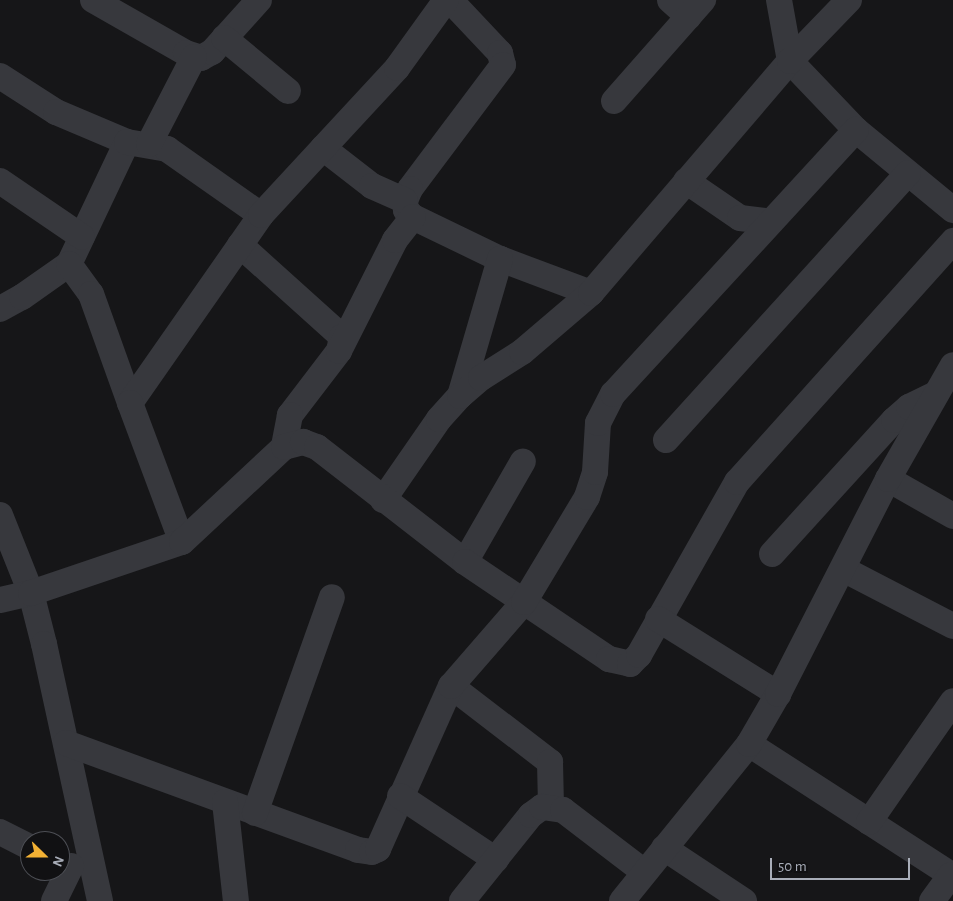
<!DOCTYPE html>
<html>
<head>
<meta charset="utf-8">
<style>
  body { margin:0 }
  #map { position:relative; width:953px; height:901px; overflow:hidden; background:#161618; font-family:"Alegreya Sans",sans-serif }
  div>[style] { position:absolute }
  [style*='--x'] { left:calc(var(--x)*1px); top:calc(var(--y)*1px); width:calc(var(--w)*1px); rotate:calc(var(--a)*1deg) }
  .minor>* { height:26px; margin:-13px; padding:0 13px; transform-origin:13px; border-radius:13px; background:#37383d }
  span { translate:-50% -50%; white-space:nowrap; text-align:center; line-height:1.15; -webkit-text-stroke:4px #111113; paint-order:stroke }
  .north { position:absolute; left:20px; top:831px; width:50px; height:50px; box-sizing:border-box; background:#111113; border:1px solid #4d4f55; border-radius:50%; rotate:112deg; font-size:14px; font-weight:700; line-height:20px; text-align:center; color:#a8adb8 }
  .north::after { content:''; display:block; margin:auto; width:18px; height:22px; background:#f2b134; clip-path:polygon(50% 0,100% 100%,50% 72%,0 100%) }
  .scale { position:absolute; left:770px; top:858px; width:140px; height:22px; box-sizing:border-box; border:2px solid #a8adb8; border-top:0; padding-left:6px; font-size:15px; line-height:18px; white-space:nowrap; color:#a8adb8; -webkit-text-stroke:4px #111113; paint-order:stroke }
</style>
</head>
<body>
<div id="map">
  <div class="minor">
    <div style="--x:93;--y:0;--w:107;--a:29.7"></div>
    <div style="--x:186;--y:53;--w:16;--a:18"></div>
    <div style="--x:201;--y:58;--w:13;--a:-29"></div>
    <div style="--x:212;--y:52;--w:70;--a:-47.9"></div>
    <div style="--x:450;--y:0;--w:73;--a:46.7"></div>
    <div style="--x:500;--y:53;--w:12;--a:76"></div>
    <div style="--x:503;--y:65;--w:155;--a:126.9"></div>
    <div style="--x:410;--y:189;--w:13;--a:113"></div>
    <div style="--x:405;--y:201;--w:9;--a:84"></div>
    <div style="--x:406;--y:210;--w:10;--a:45"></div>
    <div style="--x:413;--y:217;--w:97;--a:25.8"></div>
    <div style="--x:500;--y:259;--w:97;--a:20.5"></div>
    <div style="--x:670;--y:0;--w:25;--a:42"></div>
    <div style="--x:779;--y:0;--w:62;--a:79.8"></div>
    <div style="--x:790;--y:61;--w:95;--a:46.3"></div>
    <div style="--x:856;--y:130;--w:126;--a:39.5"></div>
    <div style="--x:224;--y:38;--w:83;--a:39.6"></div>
    <div style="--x:0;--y:76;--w:67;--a:32.7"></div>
    <div style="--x:56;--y:112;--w:77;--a:22.9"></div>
    <div style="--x:127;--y:142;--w:135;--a:115.4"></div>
    <div style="--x:614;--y:101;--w:135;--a:-48.6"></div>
    <div style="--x:127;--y:142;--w:41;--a:9.9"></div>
    <div style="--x:167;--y:149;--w:115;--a:35.1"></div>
    <div style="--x:149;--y:144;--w:98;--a:-62.7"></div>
    <div style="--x:323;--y:148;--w:62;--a:37.8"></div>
    <div style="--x:372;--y:186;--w:36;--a:24"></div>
    <div style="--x:0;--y:181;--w:99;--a:34.3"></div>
    <div style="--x:686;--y:181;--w:65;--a:34.4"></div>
    <div style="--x:740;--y:218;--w:31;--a:7"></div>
    <div style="--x:240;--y:245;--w:137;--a:42"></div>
    <div style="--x:342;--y:337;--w:14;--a:102"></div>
    <div style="--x:339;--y:351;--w:81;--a:127.4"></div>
    <div style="--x:290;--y:415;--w:33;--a:101"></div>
    <div style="--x:0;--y:309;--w:25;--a:-29"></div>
    <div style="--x:22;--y:297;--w:57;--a:-35.1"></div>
    <div style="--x:69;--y:264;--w:37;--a:54"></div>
    <div style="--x:91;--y:294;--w:116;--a:70.3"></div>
    <div style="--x:130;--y:403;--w:229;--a:-55.1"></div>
    <div style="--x:261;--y:215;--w:200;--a:-47.2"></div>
    <div style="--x:397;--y:68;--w:84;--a:-54.2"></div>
    <div style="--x:339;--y:351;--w:124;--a:-63.2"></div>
    <div style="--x:395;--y:240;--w:29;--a:-52"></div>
    <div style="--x:460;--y:396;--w:143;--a:-73.7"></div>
    <div style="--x:130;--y:403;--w:148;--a:69.5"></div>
    <div style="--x:666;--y:440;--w:360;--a:-47.8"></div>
    <div style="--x:888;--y:479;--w:75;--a:29.6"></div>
    <div style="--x:383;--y:500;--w:98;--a:-55.3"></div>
    <div style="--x:439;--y:419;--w:31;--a:-48"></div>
    <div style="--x:460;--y:396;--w:28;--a:-41"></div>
    <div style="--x:481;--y:378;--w:49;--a:-32.4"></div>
    <div style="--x:522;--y:352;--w:91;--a:-40.5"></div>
    <div style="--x:591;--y:293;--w:306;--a:-49.4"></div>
    <div style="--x:790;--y:61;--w:85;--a:-46"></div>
    <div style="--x:0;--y:515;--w:84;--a:68.3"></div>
    <div style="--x:31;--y:593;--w:53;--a:75.7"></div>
    <div style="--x:44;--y:644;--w:263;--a:77.7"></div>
    <div style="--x:772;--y:554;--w:181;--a:-47.7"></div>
    <div style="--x:894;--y:420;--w:20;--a:-41"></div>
    <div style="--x:909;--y:407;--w:28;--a:-26"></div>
    <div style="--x:465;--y:562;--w:116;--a:-60.1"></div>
    <div style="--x:843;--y:569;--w:124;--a:27.4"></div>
    <div style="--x:0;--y:600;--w:32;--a:-13"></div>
    <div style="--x:31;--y:593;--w:159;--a:-18.7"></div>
    <div style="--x:182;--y:542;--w:139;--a:-43"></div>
    <div style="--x:284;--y:447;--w:20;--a:-15"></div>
    <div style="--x:303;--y:442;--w:15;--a:20"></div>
    <div style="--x:317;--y:447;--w:187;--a:37.8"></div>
    <div style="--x:465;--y:562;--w:174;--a:34"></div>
    <div style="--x:609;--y:659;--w:22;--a:13"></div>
    <div style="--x:630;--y:664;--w:13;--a:-45"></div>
    <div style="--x:639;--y:655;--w:199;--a:-60.5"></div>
    <div style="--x:737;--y:482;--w:324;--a:-48.1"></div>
    <div style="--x:658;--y:619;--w:142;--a:32"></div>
    <div style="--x:451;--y:686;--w:125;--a:37.5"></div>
    <div style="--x:550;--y:762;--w:44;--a:88.7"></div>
    <div style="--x:66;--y:743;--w:311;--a:20.1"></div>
    <div style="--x:358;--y:850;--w:14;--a:8"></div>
    <div style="--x:372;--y:852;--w:7;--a:-27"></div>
    <div style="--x:378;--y:849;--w:179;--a:-65.9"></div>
    <div style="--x:451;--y:686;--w:111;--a:-49"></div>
    <div style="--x:524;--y:602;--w:122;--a:-59"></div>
    <div style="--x:587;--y:497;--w:26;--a:-72"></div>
    <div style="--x:595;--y:472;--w:49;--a:-86.5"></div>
    <div style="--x:598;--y:423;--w:33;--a:-63"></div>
    <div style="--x:613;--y:394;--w:359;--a:-47.4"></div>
    <div style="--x:749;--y:744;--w:243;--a:32.9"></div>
    <div style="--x:400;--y:796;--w:115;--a:33.7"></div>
    <div style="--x:225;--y:802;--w:100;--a:83.7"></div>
    <div style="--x:255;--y:813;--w:229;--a:-70.4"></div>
    <div style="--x:869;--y:822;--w:147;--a:-55.2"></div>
    <div style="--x:0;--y:832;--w:34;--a:27"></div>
    <div style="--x:664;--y:848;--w:96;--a:33.5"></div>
    <div style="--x:54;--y:901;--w:39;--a:-64"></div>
    <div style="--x:462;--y:901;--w:110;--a:-51.3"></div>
    <div style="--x:531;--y:815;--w:14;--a:-36"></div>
    <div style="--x:542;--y:807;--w:21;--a:8"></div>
    <div style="--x:563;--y:810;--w:102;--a:37.4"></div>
    <div style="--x:622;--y:901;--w:202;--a:-51"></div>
    <div style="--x:749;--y:744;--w:58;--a:-59.9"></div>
    <div style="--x:778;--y:694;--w:242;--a:-62.9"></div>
    <div style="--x:888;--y:479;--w:131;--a:-60.3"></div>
    <div style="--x:932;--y:901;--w:32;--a:-54"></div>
  </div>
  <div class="north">N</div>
  <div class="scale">50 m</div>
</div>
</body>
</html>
